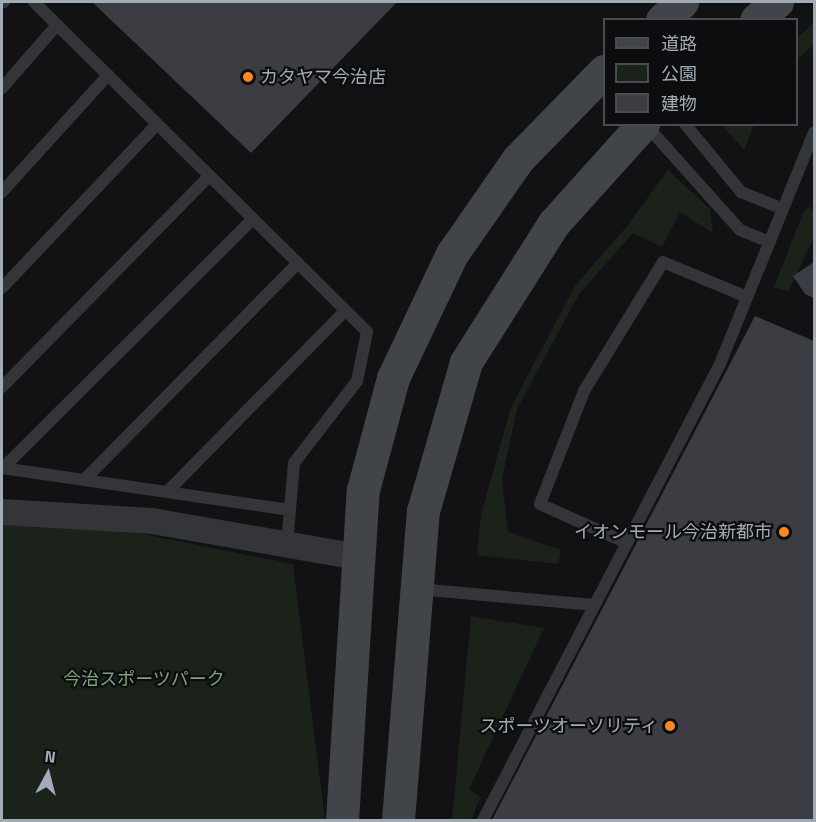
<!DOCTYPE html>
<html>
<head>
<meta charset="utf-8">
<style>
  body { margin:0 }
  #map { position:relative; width:816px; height:822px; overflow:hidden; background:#121214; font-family:"Titillium Web","Noto Sans JP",sans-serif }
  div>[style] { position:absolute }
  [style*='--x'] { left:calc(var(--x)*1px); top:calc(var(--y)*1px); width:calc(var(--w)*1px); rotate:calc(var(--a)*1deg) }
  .green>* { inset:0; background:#1a221a }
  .building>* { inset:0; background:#3c3d42 }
  .lane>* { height:12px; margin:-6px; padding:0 6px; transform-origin:6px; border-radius:6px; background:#333539 }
  .street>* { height:26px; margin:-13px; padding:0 13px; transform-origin:13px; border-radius:13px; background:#333539 }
  .secondary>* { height:33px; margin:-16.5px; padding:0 16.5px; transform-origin:16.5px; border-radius:16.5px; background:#414449 }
  .dots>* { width:16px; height:16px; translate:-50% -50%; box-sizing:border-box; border:3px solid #0d0d0f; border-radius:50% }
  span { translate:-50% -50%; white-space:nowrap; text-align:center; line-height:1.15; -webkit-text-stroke:4.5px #0d0d0f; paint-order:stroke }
  .poi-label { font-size:18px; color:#a2acb6 }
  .left { translate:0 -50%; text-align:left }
  .right { translate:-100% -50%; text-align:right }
  .park-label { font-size:18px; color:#7da277 }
  .frame { position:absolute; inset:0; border:3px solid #a2acb6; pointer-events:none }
  .legend { position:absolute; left:603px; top:18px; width:195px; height:108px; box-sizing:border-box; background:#0d0d0f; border:2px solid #494d52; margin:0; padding:8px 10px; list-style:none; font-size:18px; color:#a2acb6 }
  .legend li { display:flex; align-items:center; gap:12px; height:30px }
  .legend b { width:30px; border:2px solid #494d52 }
  .north { position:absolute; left:18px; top:744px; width:60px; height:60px; -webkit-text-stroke:4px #0d0d0f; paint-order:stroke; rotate:7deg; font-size:16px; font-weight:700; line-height:24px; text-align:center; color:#a2acb6 }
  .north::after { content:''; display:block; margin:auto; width:21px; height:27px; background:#a2acb6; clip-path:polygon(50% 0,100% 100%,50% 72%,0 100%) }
</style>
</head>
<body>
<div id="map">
  <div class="green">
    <div style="clip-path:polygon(814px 22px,814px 45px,797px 59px,797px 39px)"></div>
    <div style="clip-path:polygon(722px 125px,754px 125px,744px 150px)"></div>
    <div style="clip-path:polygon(668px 170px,710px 209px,713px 233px,680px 212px,662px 247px,633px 233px,579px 294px,517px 409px,502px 479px,508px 532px,561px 550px,558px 564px,477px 555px,481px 515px,511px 407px,575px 286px,627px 226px)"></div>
    <div style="clip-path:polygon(809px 206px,814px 213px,814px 237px,789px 291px,774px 287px,803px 213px)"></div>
    <div style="clip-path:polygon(2px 506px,293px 564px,325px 820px,2px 820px)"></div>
    <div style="clip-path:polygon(471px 616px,544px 628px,469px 789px,481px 797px,471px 820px,452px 820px)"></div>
  </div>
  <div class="building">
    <div style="clip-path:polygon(92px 2px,397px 2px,251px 153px)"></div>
    <div style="clip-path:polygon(814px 262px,814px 298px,805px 294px,793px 276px)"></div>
    <div style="clip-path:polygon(755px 316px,814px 341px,814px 820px,492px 820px)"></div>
  </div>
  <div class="lane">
    <div style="--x:2;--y:2;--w:2;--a:0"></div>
    <div style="--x:34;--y:2;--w:469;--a:44.7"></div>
    <div style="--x:367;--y:332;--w:50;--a:101.5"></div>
    <div style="--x:357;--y:381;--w:103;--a:127.5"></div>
    <div style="--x:294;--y:463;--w:81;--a:94.9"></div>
    <div style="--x:2;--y:88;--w:84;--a:-48.9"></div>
    <div style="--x:685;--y:124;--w:88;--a:50.5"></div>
    <div style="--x:741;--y:192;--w:45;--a:22"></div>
    <div style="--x:646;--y:125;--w:141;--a:48.2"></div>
    <div style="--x:740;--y:230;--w:32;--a:22"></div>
    <div style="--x:2;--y:192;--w:158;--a:-47.8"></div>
    <div style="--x:2;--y:288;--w:226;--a:-46.6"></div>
    <div style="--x:2;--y:387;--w:296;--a:-45.5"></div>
    <div style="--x:2;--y:468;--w:291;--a:8.3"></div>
    <div style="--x:3;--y:468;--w:353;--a:-44.9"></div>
    <div style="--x:84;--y:480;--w:305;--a:-45.4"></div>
    <div style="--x:167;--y:492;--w:254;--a:-45.5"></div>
    <div style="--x:627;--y:543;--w:95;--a:-155.9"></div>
    <div style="--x:540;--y:504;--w:121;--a:-68.7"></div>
    <div style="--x:584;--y:391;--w:151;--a:-58.5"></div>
    <div style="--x:663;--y:262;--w:91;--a:22.6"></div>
    <div style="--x:418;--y:589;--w:177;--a:5.2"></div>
    <div style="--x:483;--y:820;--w:514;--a:-62.54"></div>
    <div style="--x:720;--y:364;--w:250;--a:-67.9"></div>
  </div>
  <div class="street">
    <div style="--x:2;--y:512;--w:150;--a:3.4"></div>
    <div style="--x:152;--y:521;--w:210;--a:9.9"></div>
  </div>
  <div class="secondary">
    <div style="--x:662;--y:20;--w:27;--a:-42"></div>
    <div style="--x:756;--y:20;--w:28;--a:-41"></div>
    <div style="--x:342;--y:820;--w:331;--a:-86.4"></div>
    <div style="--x:363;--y:490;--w:116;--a:-75"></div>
    <div style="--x:393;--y:378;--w:137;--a:-64.6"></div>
    <div style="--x:452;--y:254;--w:116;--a:-55.2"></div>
    <div style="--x:518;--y:159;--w:123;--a:-45.7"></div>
    <div style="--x:398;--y:820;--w:310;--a:-85.4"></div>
    <div style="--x:423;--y:511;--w:155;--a:-73.9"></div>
    <div style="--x:466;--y:362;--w:165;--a:-57.7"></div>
    <div style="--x:554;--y:223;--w:133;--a:-48"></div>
  </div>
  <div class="dots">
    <div style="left:248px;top:77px;background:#ff891f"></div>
    <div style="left:784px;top:532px;background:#ff891f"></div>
    <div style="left:670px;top:726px;background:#ff891f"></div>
  </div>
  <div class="poi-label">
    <span class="left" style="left:260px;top:77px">カタヤマ今治店</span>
    <span class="right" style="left:772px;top:532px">イオンモール今治新都市</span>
    <span class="right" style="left:658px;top:726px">スポーツオーソリティ</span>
  </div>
  <div class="park-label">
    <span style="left:144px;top:679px">今治スポーツパーク</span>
  </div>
  <div class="frame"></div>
  <ul class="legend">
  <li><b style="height:8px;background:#414449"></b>道路</li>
  <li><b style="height:16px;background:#1a221a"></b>公園</li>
  <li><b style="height:16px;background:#3c3d42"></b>建物</li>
  </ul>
  <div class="north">N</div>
</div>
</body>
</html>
